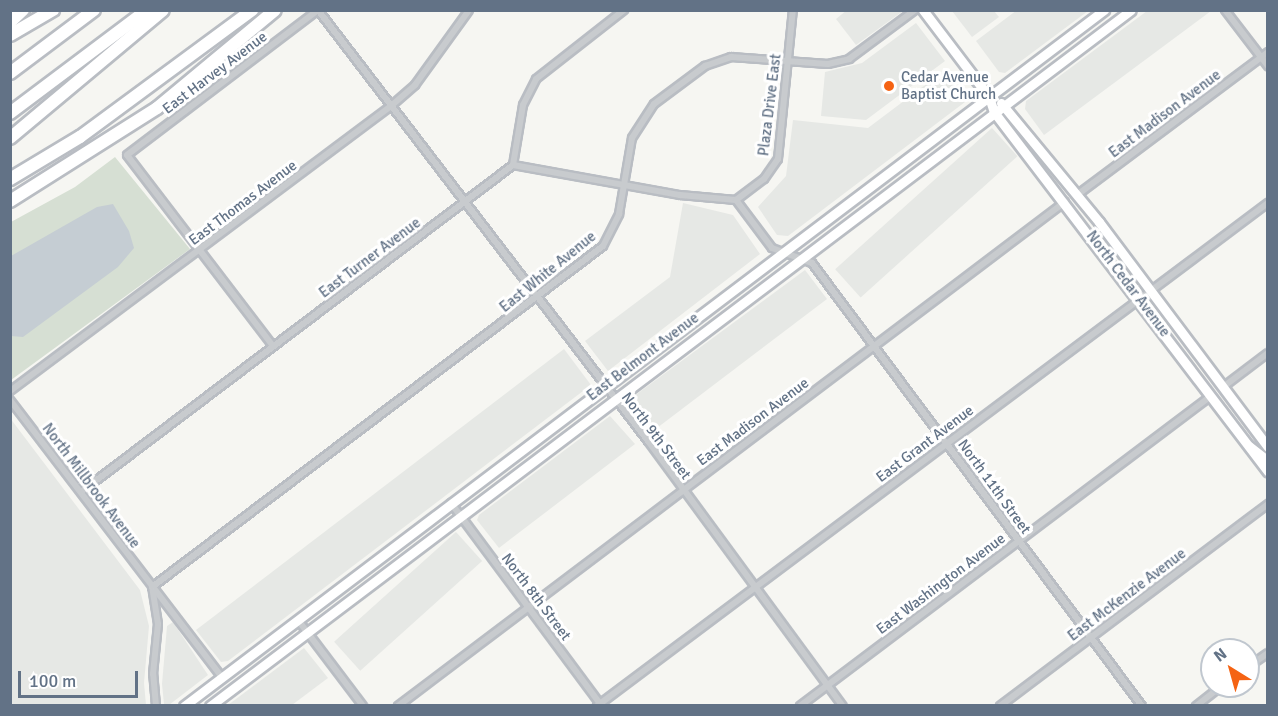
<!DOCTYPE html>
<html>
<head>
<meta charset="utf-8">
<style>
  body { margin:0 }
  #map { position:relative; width:1278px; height:716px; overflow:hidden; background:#f6f6f2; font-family:Signika,sans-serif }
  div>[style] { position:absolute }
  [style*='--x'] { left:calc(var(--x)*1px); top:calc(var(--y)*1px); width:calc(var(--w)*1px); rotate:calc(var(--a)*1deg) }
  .built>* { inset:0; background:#e6e8e5; transform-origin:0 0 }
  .green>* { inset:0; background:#d6dfd3 }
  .water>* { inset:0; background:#c5cdd3 }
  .roads { filter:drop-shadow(2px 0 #b9bdc3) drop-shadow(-2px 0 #b9bdc3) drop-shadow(0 2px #b9bdc3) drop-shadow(0 -2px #b9bdc3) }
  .minor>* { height:6px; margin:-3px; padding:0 3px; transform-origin:3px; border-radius:3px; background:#c8cbce }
  .secondary>* { height:9px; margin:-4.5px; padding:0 4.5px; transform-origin:4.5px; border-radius:4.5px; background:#fff }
  .motorway>* { height:12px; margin:-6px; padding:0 6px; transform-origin:6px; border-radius:6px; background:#fff }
  .dots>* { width:16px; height:16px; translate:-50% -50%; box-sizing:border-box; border:3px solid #fff; border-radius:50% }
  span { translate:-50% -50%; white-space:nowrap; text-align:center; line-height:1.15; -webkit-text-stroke:6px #fff; paint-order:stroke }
  .street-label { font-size:15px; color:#627286 }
  .poi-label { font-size:15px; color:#627286 }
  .left { translate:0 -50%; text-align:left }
  .frame { position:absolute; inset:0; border:12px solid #627286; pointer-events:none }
  .north { position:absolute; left:1200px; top:638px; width:60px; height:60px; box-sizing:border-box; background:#fff; border:2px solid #c0c7cf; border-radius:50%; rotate:323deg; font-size:16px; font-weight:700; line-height:24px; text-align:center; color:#627286 }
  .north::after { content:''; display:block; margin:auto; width:21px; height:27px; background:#f56313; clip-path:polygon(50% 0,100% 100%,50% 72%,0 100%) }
  .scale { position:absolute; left:18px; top:671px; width:120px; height:27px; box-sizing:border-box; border:3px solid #627286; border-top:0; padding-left:8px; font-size:18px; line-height:21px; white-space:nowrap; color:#627286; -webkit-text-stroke:4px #fff; paint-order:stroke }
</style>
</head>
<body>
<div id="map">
  <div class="built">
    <div style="clip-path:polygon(847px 10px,903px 10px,903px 11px,856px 45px,836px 19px)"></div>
    <div style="clip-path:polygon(1017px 10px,1088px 10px,1088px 11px,1005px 73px,999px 72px,976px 41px)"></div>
    <div style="clip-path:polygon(952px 11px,994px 11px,999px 17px,972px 37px)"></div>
    <div style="clip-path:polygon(1147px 11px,1211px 11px,1044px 135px,1025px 109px,1026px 101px)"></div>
    <div style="clip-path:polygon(916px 23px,945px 61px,866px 120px,821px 116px,825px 72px,862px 63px)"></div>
    <div style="clip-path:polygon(945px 70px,966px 97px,965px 102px,788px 236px,777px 235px,758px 207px,786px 176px,793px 120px,868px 128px)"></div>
    <div style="left:992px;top:128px;width:38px;height:211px;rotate:48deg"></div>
    <div style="clip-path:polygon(683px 203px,733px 215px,760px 254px,608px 371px,585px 341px,670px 277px)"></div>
    <div style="clip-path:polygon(805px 270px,827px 299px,653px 431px,630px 404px,630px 399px)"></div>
    <div style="clip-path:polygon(564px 349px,591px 385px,228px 661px,221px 662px,196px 630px)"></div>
    <div style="clip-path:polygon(610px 416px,635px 444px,499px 548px,477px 520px,479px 515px)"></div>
    <div style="clip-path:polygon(10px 418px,140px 590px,149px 626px,144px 683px,146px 705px,11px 705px)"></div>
    <div style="left:456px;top:532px;width:39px;height:164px;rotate:48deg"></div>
    <div style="clip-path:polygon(173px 622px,208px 675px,169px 705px,164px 704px,162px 684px,167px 626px)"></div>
    <div style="clip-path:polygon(304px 648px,328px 678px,292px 705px,228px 705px)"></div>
  </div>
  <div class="green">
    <div style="clip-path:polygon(115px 157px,190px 249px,11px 380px,11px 222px,75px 187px)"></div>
  </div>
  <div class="water">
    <div style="clip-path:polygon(113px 204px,129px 231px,134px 248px,118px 267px,23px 337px,11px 336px,11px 256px,97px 207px)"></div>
  </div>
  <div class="roads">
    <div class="minor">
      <div style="--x:1225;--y:10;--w:71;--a:52.5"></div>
      <div style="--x:513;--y:165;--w:170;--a:10.2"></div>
      <div style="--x:680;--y:195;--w:56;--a:5.1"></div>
      <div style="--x:1077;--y:195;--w:239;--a:-36.8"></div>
      <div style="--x:736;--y:200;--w:60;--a:53.1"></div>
      <div style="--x:772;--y:248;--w:43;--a:20.6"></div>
      <div style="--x:812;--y:263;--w:552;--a:53.32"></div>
      <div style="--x:736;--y:200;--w:35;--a:-37"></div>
      <div style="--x:764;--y:179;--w:24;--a:-55"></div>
      <div style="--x:778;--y:159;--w:150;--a:-84.3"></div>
      <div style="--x:273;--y:346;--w:240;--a:-127.4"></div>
      <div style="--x:127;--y:155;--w:240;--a:-37.2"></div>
      <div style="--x:318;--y:10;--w:543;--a:52.56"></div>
      <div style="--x:648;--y:441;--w:329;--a:53.7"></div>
      <div style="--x:1223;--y:387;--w:56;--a:-37.1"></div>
      <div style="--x:10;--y:391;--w:476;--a:-36.8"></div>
      <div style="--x:391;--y:106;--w:32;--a:-41"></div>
      <div style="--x:415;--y:85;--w:92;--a:-54.2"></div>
      <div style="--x:10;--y:400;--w:349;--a:52.6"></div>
      <div style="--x:81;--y:492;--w:542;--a:-37.12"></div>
      <div style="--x:513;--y:165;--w:61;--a:-80.5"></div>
      <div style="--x:523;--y:105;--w:29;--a:-63"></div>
      <div style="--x:536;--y:79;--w:112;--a:-38.1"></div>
      <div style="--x:451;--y:503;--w:252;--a:53.4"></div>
      <div style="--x:298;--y:620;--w:108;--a:52.9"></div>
      <div style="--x:1248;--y:667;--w:24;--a:-35"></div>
      <div style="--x:156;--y:706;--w:32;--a:-95"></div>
      <div style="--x:153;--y:674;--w:50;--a:-84.3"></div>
      <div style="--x:158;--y:624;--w:37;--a:-99"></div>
      <div style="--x:152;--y:587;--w:565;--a:-37.09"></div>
      <div style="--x:603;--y:246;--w:36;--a:-63"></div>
      <div style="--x:619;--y:214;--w:77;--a:-80.3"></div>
      <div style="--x:632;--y:138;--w:40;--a:-57.1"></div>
      <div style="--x:654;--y:104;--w:64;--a:-36.7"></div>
      <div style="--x:705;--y:66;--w:28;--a:-19"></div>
      <div style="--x:731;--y:57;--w:97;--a:4.1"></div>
      <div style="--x:828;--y:64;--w:22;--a:-13"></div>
      <div style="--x:849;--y:59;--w:82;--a:-36.6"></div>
      <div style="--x:398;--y:706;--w:836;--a:-37.08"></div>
      <div style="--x:597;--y:706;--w:839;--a:-36.86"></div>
      <div style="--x:800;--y:706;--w:515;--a:-37.03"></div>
      <div style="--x:1000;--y:706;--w:336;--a:-37"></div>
      <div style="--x:1196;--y:706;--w:33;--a:-38"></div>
    </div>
    <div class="secondary">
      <div style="--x:923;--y:10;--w:109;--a:52.8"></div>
      <div style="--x:989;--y:97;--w:16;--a:72"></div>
      <div style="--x:994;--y:112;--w:452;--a:52.7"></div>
      <div style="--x:1001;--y:103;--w:154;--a:50.5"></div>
      <div style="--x:1099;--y:222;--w:281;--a:53.1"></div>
      <div style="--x:1249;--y:446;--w:24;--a:38"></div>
      <div style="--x:184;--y:706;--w:1154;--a:-37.11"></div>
      <div style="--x:210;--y:706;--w:1154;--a:-37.08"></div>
    </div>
    <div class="motorway">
      <div style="--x:10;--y:22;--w:18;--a:-43"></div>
      <div style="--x:10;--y:35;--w:50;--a:-30.2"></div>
      <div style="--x:10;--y:73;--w:105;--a:-36.9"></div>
      <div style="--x:10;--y:113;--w:171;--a:-36.9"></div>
      <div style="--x:10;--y:138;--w:199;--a:-39.9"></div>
      <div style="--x:10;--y:179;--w:82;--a:-31"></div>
      <div style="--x:80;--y:137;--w:214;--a:-36.4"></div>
      <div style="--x:10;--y:201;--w:174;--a:-32.3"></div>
      <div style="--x:157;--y:108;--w:153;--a:-39.7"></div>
    </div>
  </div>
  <div class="dots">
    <div style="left:889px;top:86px;background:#f56313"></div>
  </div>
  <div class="street-label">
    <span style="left:215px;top:73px;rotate:-37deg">East Harvey Avenue</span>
    <span style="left:770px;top:105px;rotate:-83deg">Plaza Drive East</span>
    <span style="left:1165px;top:114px;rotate:-37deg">East Madison Avenue</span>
    <span style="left:243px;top:203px;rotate:-37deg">East Thomas Avenue</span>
    <span style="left:370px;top:258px;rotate:-37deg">East Turner Avenue</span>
    <span style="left:548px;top:272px;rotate:-39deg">East White Avenue</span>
    <span style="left:1128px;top:284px;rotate:53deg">North Cedar Avenue</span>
    <span style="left:643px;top:357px;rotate:-37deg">East Belmont Avenue</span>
    <span style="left:753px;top:422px;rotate:-37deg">East Madison Avenue</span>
    <span style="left:656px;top:436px;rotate:53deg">North 9th Street</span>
    <span style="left:925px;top:444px;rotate:-37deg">East Grant Avenue</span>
    <span style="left:91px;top:486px;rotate:53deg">North Millbrook Avenue</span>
    <span style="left:994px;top:487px;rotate:54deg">North 11th Street</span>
    <span style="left:941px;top:584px;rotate:-37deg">East Washington Avenue</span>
    <span style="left:1127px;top:595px;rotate:-37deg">East McKenzie Avenue</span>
    <span style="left:536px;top:597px;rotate:53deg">North 8th Street</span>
  </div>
  <div class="poi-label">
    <span class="left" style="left:901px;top:86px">Cedar Avenue<br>Baptist Church</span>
  </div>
  <div class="frame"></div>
  <div class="north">N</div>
  <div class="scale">100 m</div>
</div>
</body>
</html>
